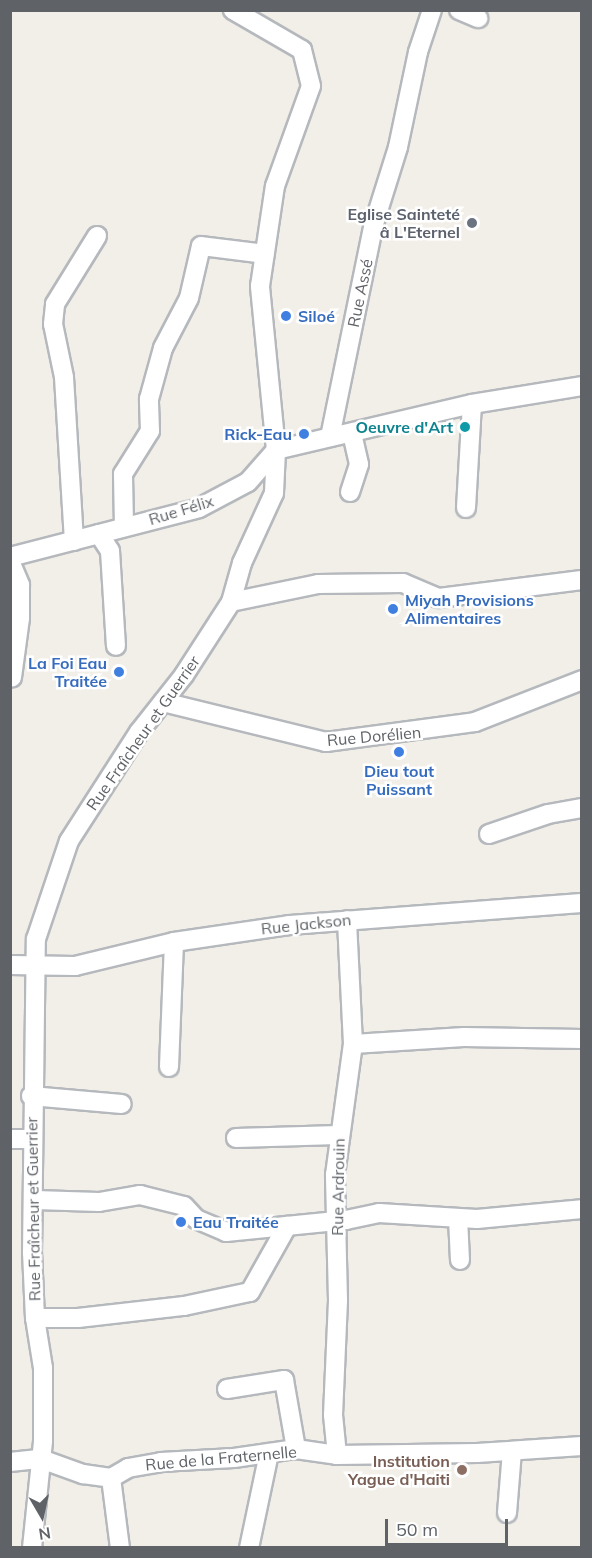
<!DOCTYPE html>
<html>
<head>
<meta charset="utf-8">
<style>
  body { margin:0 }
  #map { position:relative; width:592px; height:1558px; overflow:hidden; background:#f1efe8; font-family:Mulish,sans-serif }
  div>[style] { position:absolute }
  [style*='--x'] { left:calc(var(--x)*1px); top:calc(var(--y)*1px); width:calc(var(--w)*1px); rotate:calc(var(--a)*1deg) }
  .roads { filter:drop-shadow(2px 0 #b5b8bc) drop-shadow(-2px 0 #b5b8bc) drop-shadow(0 2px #b5b8bc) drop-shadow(0 -2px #b5b8bc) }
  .minor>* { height:18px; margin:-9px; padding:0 9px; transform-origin:9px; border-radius:9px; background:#fff }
  .dots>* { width:16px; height:16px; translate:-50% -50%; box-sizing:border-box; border:3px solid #fff; border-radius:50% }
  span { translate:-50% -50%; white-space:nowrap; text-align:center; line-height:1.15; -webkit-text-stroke:5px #fff; paint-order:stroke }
  .worship-label { font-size:16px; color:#5b616d; font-weight:700 }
  .right { translate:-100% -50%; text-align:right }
  .street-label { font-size:16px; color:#5f6368 }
  .shop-label { font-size:16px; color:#366cbe; font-weight:700 }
  .left { translate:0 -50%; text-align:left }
  .culture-label { font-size:16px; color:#0d838f; font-weight:700 }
  .education-label { font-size:16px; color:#785e54; font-weight:700 }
  .frame { position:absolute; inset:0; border:12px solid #5f6368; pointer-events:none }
  .north { position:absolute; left:12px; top:1486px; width:60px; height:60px; -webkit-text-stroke:4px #fff; paint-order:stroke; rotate:171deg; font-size:16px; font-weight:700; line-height:24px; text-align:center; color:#5f6368 }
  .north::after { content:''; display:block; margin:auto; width:21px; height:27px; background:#5f6368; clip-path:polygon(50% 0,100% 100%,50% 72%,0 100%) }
  .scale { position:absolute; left:385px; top:1519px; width:123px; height:27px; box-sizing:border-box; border:3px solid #5f6368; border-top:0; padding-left:8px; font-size:18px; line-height:21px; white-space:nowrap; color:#5f6368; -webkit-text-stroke:4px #fff; paint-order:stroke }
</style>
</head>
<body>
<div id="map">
  <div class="roads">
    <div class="minor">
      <div style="--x:459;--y:10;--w:21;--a:23"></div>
      <div style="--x:330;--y:437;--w:214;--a:-78.4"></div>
      <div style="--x:373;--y:227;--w:84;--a:-72.6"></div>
      <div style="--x:398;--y:147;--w:97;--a:-78.1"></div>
      <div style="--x:418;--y:52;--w:44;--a:-71.6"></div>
      <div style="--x:350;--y:492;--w:29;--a:-72"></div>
      <div style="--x:359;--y:464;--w:32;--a:-103"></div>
      <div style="--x:466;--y:508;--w:104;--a:-86.7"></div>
      <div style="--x:124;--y:527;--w:53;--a:-91.1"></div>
      <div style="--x:123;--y:474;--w:51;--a:-57.9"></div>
      <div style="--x:150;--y:431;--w:32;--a:-92"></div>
      <div style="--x:149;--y:399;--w:53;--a:-74.6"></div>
      <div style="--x:163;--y:348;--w:56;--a:-62.5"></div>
      <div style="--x:189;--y:298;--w:53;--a:-77"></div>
      <div style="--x:201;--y:246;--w:64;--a:7.1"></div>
      <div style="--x:99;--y:534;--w:20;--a:57"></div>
      <div style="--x:110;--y:551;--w:95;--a:86.4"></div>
      <div style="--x:74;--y:541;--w:164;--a:-93.5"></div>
      <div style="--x:64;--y:377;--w:54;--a:-101.7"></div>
      <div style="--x:53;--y:324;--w:20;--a:-84"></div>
      <div style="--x:55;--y:304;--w:80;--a:-58.3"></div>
      <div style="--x:10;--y:557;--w:195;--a:-14.5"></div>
      <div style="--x:199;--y:508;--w:55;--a:-28"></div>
      <div style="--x:248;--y:482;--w:43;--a:-48.8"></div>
      <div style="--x:276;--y:450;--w:201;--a:-13.2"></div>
      <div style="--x:472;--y:404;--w:111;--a:-9.3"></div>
      <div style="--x:10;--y:561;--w:26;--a:67"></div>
      <div style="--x:20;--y:585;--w:33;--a:90"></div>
      <div style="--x:20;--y:618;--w:60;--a:97.7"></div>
      <div style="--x:231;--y:602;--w:89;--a:-11.7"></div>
      <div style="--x:318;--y:584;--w:85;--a:-0.7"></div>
      <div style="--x:403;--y:583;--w:39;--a:23"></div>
      <div style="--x:439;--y:598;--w:144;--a:-7.2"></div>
      <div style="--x:163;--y:702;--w:168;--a:13.8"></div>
      <div style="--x:326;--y:742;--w:150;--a:-7.6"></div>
      <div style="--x:475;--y:722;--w:115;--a:-21.4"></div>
      <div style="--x:489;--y:834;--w:62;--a:-18.7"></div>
      <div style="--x:548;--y:814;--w:35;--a:-10"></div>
      <div style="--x:10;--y:965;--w:65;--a:0.9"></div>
      <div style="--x:75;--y:966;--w:102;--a:-13.6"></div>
      <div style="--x:174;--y:942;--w:116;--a:-8.4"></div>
      <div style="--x:289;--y:925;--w:294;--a:-4.3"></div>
      <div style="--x:353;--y:1044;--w:111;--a:-3.6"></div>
      <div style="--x:464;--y:1037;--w:118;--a:1"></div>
      <div style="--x:169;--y:1067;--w:125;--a:-87.7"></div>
      <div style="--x:31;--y:1096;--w:91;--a:5"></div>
      <div style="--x:236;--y:1138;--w:102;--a:-1.7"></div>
      <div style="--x:10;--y:1139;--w:21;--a:0"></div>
      <div style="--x:35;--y:1200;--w:64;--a:1.8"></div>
      <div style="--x:99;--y:1202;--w:42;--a:-9.7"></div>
      <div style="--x:140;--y:1195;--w:45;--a:14"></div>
      <div style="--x:184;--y:1206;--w:18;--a:47"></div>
      <div style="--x:196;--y:1219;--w:33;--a:23"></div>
      <div style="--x:226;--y:1232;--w:121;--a:-5.7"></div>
      <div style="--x:346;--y:1220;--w:34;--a:-12"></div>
      <div style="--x:379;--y:1213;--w:98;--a:3.5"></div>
      <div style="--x:477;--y:1219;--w:105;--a:-5.4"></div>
      <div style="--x:458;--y:1218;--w:42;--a:87.3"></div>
      <div style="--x:35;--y:1318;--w:43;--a:0"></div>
      <div style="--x:78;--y:1318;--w:107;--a:-6.5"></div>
      <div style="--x:184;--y:1306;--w:67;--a:-12"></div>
      <div style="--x:250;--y:1292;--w:76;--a:-60.7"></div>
      <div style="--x:227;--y:1389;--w:58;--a:-9"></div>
      <div style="--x:284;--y:1380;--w:70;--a:80.1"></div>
      <div style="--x:337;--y:1455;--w:40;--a:-95.7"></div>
      <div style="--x:333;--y:1415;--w:115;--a:-87.5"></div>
      <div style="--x:338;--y:1300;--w:125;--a:-91.4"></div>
      <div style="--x:335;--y:1175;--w:132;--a:-82.2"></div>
      <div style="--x:353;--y:1044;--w:124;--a:-92.8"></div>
      <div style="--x:10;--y:1462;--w:31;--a:-6"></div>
      <div style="--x:41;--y:1459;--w:45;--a:19.7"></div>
      <div style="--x:83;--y:1474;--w:28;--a:8"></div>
      <div style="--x:111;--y:1478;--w:20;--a:-30"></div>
      <div style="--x:128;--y:1468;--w:34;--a:-10"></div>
      <div style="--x:161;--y:1462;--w:73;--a:-3.1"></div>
      <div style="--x:234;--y:1458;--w:63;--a:-8.3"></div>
      <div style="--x:296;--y:1449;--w:41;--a:8.3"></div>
      <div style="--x:337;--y:1455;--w:140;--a:-0.8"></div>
      <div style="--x:477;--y:1453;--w:105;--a:-3.8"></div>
      <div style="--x:111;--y:1478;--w:71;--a:82.7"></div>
      <div style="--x:507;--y:1513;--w:62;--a:-85.4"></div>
      <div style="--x:32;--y:1548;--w:108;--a:-84.1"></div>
      <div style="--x:43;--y:1441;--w:73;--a:-90"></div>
      <div style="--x:43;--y:1368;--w:51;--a:-99.1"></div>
      <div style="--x:35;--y:1318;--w:65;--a:-92.6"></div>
      <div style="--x:32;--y:1253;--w:314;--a:-89.3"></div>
      <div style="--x:36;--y:939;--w:103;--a:-71.4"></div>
      <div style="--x:69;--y:841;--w:130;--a:-57.3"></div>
      <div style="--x:139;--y:732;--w:73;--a:-51.7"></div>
      <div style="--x:184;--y:675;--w:87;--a:-57.2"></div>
      <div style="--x:231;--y:602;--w:41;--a:-74.2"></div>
      <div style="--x:242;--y:563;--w:77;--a:-65.4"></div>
      <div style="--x:274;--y:493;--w:43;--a:-87.3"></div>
      <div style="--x:276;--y:450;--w:165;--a:-95.6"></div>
      <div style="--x:260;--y:286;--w:101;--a:-81.5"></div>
      <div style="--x:275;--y:186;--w:106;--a:-70.2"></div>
      <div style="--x:311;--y:86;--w:37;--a:-104"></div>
      <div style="--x:302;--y:50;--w:80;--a:-149.9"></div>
      <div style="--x:249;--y:1548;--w:97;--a:-78.1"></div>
    </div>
  </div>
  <div class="dots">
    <div style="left:472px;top:223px;background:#6b7280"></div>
    <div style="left:286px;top:316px;background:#3f7fe0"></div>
    <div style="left:465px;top:427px;background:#0f9aa8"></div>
    <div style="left:304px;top:434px;background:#3f7fe0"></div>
    <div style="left:393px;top:609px;background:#3f7fe0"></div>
    <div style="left:119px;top:672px;background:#3f7fe0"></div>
    <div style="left:399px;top:752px;background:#3f7fe0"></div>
    <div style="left:181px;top:1222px;background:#3f7fe0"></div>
    <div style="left:462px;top:1470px;background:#8d6e63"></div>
  </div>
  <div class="worship-label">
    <span class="right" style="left:460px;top:223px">Eglise Sainteté<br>â L'Eternel</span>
  </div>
  <div class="street-label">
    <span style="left:360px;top:293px;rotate:-78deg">Rue Assé</span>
    <span style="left:181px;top:510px;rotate:-17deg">Rue Félix</span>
    <span style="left:143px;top:733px;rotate:-55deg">Rue Fraîcheur et Guerrier</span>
    <span style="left:374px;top:736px;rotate:-5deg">Rue Dorélien</span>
    <span style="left:306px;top:924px;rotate:-6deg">Rue Jackson</span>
    <span style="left:338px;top:1187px;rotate:-89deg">Rue Ardrouin</span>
    <span style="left:33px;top:1209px;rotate:-91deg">Rue Fraîcheur et Guerrier</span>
    <span style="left:221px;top:1458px;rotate:-5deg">Rue de la Fraternelle</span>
  </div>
  <div class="shop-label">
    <span class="left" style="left:298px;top:316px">Siloé</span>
    <span class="right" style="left:292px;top:434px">Rick-Eau</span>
    <span class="left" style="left:405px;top:609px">Miyah Provisions<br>Alimentaires</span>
    <span class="right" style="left:107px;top:672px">La Foi Eau<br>Traitée</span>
    <span style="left:399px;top:780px">Dieu tout<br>Puissant</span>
    <span class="left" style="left:193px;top:1222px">Eau Traitée</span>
  </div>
  <div class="culture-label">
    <span class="right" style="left:453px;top:427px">Oeuvre d'Art</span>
  </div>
  <div class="education-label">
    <span class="right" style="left:450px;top:1470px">Institution<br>Yague d'Haiti</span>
  </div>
  <div class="frame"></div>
  <div class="north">N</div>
  <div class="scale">50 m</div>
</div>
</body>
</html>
